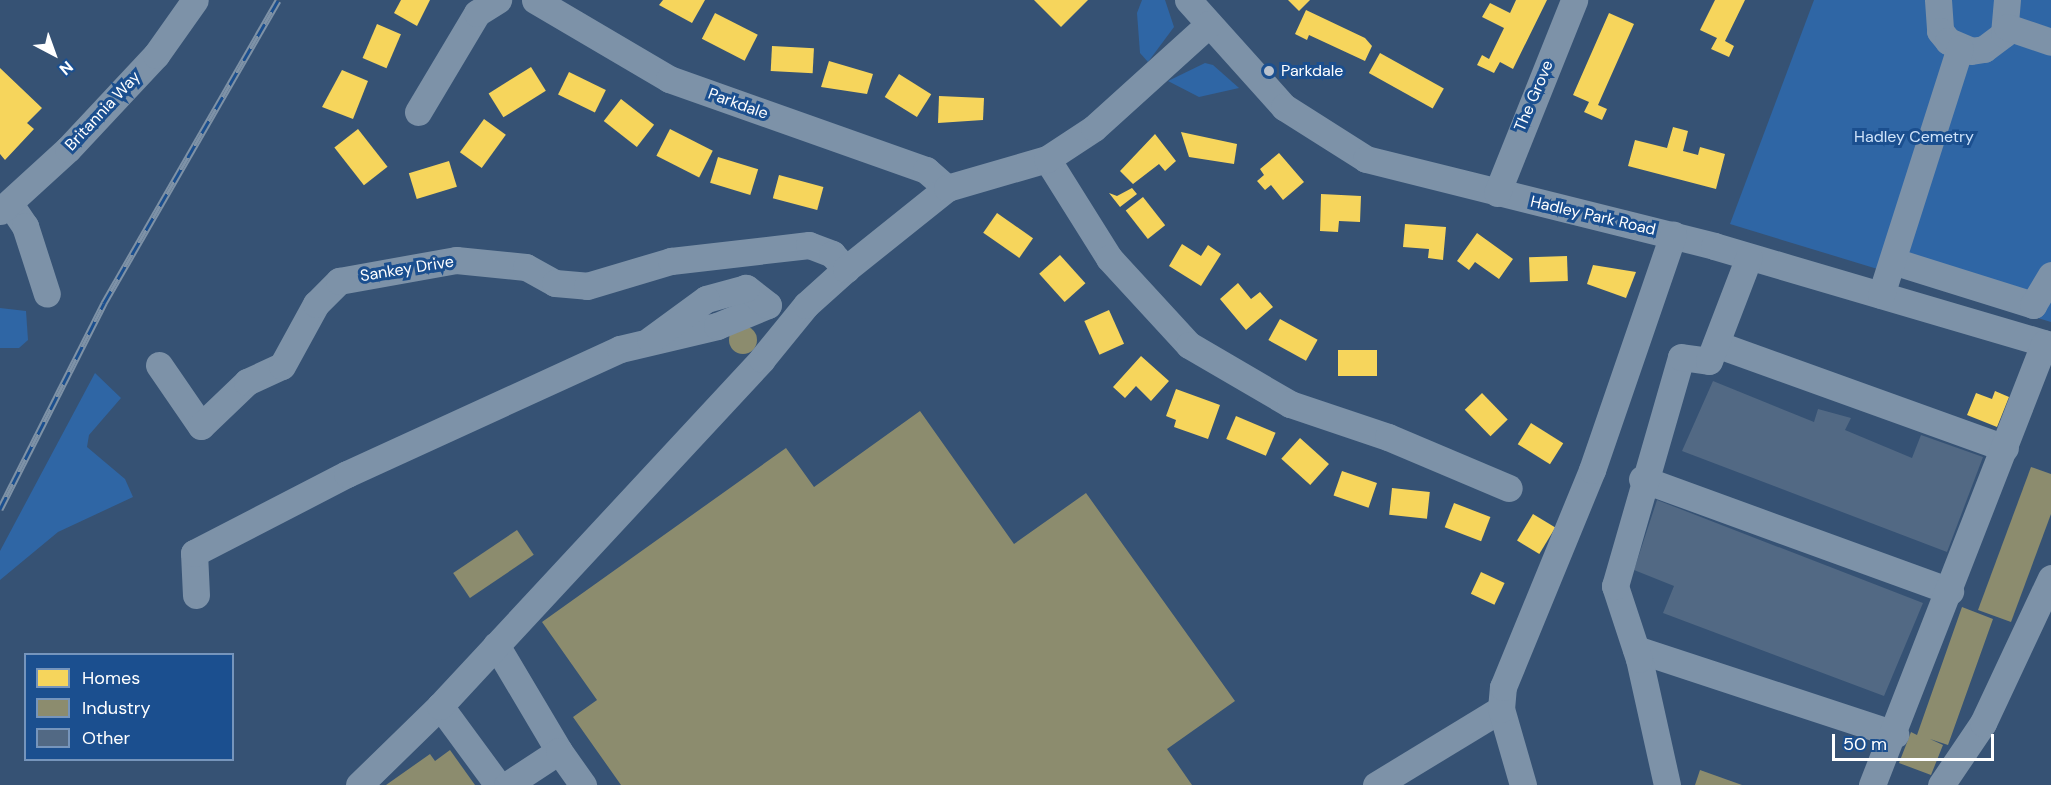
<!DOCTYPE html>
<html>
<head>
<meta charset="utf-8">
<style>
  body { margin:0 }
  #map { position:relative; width:2051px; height:785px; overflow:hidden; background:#365274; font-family:"DM Sans",sans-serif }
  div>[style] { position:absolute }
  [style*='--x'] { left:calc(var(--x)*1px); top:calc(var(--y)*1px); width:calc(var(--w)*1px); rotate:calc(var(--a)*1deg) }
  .green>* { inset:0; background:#2f66a5 }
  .homes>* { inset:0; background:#f6d55c; transform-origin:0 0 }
  .industry>* { inset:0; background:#8c8c6e; transform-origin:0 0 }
  .round { border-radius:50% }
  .building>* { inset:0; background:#526984 }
  .minor>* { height:27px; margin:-13.5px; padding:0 13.5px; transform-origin:13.5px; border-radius:13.5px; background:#7d92a8 }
  .rail>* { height:7px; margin-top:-3.5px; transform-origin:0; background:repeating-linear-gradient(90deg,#1b4f8f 0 14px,#7e92a7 0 28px); box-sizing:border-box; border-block:2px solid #7e92a7 }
  .dots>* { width:16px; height:16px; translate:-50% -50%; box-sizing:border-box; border:3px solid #1b4f8f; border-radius:50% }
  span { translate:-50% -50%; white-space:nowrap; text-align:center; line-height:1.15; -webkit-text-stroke:6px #1b4f8f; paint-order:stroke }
  .poi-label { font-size:16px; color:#fff }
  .left { translate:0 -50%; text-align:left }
  .street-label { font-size:16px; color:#fff }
  .park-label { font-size:16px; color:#cfe3fa }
  .legend { position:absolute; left:24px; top:653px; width:210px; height:108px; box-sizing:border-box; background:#1b4f8f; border:2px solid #7695bc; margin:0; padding:8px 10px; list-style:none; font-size:18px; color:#fff }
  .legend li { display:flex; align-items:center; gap:12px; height:30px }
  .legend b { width:30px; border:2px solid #7695bc }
  .north { position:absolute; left:24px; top:24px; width:60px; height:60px; -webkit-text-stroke:4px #1b4f8f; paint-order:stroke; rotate:139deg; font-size:16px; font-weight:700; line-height:24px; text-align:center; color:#fff }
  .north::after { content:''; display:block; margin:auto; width:21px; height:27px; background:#fff; clip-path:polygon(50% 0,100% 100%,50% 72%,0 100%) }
  .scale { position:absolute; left:1832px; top:734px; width:162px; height:27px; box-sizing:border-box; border:3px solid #fff; border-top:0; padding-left:8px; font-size:18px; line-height:21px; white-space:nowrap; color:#fff; -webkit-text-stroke:4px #1b4f8f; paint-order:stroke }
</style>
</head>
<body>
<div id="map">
  <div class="green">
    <div style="clip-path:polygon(1142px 0,1165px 0,1174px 27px,1148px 62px,1140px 53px,1137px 13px)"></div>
    <div style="clip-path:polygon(1814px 0,2051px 0,2051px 322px,1730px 224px)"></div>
    <div style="clip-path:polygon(1205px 63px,1213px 65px,1239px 88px,1199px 97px,1168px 81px)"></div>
    <div style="clip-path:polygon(0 308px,26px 311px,28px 340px,19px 348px,0 348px)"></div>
    <div style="clip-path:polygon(95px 373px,121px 398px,89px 435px,87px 447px,125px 479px,133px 497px,58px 532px,0 580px,0 551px)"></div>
  </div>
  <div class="homes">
    <div style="clip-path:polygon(401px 0,430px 0,417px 26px,394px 13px)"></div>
    <div style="clip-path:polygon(663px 0,705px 0,692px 23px,659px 5px)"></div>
    <div style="clip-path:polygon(1034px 0,1088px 0,1061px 27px)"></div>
    <div style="clip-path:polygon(1288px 0,1310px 0,1299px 11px)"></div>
    <div style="clip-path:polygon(1516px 0,1547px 0,1513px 69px,1500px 62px,1494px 73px,1477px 65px,1482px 55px,1489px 59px,1504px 28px,1482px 17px,1490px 3px,1510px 13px)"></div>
    <div style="clip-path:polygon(1715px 0,1745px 0,1725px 41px,1734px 46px,1729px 57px,1711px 49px,1717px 38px,1700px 30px)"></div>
    <div style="clip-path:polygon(1306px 10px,1365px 38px,1372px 46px,1365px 61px,1309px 35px,1307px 40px,1295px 34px)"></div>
    <div style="left:715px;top:13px;width:48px;height:29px;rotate:27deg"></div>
    <div style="clip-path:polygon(1609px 13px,1634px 24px,1598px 105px,1607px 109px,1602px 120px,1584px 112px,1589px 102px,1573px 95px)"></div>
    <div style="left:377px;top:24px;width:26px;height:37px;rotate:23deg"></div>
    <div style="left:772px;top:46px;width:42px;height:25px;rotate:3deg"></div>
    <div style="left:1380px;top:53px;width:73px;height:23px;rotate:29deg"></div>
    <div style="clip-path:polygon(829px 61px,873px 74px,867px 94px,821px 87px)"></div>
    <div style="left:531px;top:67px;width:28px;height:50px;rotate:58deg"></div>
    <div style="clip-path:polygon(0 68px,42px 108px,27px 123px,34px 129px,5px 160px,0 154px)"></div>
    <div style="clip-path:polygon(342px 70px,368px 81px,353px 119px,322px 107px)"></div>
    <div style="left:569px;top:72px;width:41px;height:25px;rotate:26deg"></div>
    <div style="left:899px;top:74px;width:38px;height:27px;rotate:32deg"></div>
    <div style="clip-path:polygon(939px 96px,984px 98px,983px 120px,938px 123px)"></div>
    <div style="left:621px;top:99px;width:42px;height:28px;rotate:38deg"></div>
    <div style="left:484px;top:119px;width:27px;height:41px;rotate:36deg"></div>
    <div style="clip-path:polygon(1673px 127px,1688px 131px,1683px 151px,1698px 155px,1700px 147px,1725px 154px,1716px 189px,1628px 166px,1635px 140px,1667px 148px)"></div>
    <div style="left:358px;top:129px;width:48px;height:30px;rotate:52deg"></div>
    <div style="left:670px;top:129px;width:48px;height:30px;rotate:27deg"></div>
    <div style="clip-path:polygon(1181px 132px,1237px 144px,1234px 164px,1189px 157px)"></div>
    <div style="clip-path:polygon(1155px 134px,1176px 161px,1165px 171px,1159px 164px,1133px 184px,1120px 171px)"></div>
    <div style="clip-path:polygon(1279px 153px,1304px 182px,1283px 200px,1271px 185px,1265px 190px,1257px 181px,1264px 175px,1260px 169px)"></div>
    <div style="left:718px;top:157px;width:42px;height:27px;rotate:17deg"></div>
    <div style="left:449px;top:161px;width:27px;height:42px;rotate:73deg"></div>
    <div style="left:779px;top:175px;width:46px;height:24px;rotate:15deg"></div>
    <div style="clip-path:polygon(1132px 188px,1137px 194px,1120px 207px,1109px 193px,1117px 196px)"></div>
    <div style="clip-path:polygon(1321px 194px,1361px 196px,1360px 222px,1339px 221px,1338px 232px,1320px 231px)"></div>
    <div style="left:1143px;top:197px;width:36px;height:22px;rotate:52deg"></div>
    <div style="left:997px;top:213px;width:44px;height:24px;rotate:35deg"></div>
    <div style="clip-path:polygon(1405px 224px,1446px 227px,1443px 260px,1428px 258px,1429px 249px,1403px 247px)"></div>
    <div style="clip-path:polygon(1477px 233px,1513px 259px,1499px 279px,1475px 262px,1469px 270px,1457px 261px)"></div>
    <div style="clip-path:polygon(1182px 244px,1201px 256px,1208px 245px,1221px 254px,1201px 286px,1169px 266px)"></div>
    <div style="left:1060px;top:255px;width:38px;height:28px;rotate:48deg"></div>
    <div style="left:1567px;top:256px;width:25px;height:38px;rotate:88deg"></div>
    <div style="clip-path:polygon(1593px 265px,1636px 272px,1626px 298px,1587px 284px)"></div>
    <div style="clip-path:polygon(1238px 283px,1251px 299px,1260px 292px,1273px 307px,1246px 330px,1220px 299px)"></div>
    <div style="left:1109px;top:310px;width:37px;height:27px;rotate:66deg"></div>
    <div style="left:1280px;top:319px;width:43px;height:24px;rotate:29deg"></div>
    <div style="left:1338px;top:350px;width:39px;height:26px"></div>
    <div style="clip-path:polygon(1141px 356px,1169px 381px,1151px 401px,1136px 386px,1125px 398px,1113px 387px)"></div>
    <div style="clip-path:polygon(1176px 389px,1220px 405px,1208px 439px,1174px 427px,1176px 420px,1166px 416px)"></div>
    <div style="clip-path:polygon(1995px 391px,2009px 397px,1997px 427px,1967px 415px,1976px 393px,1992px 399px)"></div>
    <div style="left:1482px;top:393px;width:37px;height:24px;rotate:46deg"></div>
    <div style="left:1236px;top:416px;width:43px;height:25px;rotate:23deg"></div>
    <div style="left:1531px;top:423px;width:38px;height:25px;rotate:32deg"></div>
    <div style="left:1300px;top:438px;width:39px;height:28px;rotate:42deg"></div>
    <div style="left:1342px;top:471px;width:37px;height:26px;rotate:19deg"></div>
    <div style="left:1392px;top:488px;width:38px;height:27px;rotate:6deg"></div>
    <div style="left:1454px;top:503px;width:39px;height:26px;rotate:21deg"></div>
    <div style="left:1533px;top:514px;width:26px;height:31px;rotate:31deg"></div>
    <div style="left:1481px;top:572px;width:26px;height:24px;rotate:25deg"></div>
  </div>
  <div class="industry">
    <div class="round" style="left:729px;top:326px;width:28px;height:28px"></div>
    <div style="clip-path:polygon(920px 411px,1014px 544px,1086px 493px,1235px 701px,1167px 749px,1192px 785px,621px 785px,573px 717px,597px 700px,542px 622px,786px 448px,814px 487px)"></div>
    <div style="clip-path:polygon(2031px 467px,2051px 474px,2051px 514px,2011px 622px,1978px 610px)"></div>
    <div style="left:517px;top:530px;width:30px;height:77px;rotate:56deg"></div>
    <div style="clip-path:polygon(1962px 607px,1993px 619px,1948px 745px,1930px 739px,1943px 745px,1931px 775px,1899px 763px,1911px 732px,1917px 735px)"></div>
    <div style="clip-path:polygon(450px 750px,475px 785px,386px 785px,430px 754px,435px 761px)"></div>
    <div style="clip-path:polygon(1700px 770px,1742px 785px,1695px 785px)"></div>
  </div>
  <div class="building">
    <div style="clip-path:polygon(1713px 381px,1814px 422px,1818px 409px,1851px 418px,1845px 430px,1912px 458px,1921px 435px,1983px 457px,1947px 552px,1682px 451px)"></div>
    <div style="clip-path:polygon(1657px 500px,1923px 603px,1884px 696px,1663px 613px,1674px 586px,1634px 570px)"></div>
  </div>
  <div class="minor">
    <div style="--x:535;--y:0;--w:156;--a:30.5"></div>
    <div style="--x:669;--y:79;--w:273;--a:19.5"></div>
    <div style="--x:926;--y:170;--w:28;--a:41"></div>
    <div style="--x:1188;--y:0;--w:144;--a:48.1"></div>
    <div style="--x:1284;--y:107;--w:97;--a:32.4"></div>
    <div style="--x:1366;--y:159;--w:359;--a:14"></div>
    <div style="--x:1714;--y:246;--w:351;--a:16.4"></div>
    <div style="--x:1938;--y:0;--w:31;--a:86"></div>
    <div style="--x:1940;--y:31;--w:13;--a:51"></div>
    <div style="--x:1948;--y:41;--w:25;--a:23"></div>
    <div style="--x:1971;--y:51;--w:13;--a:-9"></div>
    <div style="--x:1984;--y:49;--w:25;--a:-37"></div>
    <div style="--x:2004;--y:34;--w:34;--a:-85"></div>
    <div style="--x:2007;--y:27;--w:46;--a:18.8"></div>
    <div style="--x:418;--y:112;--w:115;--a:-59.2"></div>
    <div style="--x:477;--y:13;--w:25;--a:-32"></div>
    <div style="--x:1047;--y:159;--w:117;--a:57.9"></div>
    <div style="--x:1109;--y:258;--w:118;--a:47.4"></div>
    <div style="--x:1189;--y:345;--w:117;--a:30.3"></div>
    <div style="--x:1290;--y:404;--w:103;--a:18.6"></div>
    <div style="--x:1388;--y:437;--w:131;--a:22.9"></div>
    <div style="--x:1497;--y:193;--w:208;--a:-68.2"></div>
    <div style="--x:10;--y:204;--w:27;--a:56"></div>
    <div style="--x:25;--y:226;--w:71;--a:72.1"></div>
    <div style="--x:0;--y:211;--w:92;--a:-42.4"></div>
    <div style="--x:68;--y:149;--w:129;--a:-46.9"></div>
    <div style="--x:156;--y:55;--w:67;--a:-54.7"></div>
    <div style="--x:1893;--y:261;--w:147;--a:17.4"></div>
    <div style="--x:2033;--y:305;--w:35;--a:-59"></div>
    <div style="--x:1881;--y:295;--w:259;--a:-72.3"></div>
    <div style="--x:1716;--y:344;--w:307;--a:19.8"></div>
    <div style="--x:159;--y:365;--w:74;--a:55.5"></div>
    <div style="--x:201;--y:426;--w:64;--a:-43.7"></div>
    <div style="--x:247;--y:382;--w:38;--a:-25"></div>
    <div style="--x:282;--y:366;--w:71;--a:-61.3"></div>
    <div style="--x:316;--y:304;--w:33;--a:-45"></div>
    <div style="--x:339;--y:281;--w:119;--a:-10.2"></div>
    <div style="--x:456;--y:260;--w:70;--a:5.7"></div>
    <div style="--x:526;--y:267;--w:33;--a:29"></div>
    <div style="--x:555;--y:283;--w:32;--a:5"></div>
    <div style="--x:587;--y:286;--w:88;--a:-16.6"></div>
    <div style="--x:671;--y:261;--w:139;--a:-6.6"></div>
    <div style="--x:809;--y:245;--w:25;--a:21"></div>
    <div style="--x:832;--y:254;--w:21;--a:47"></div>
    <div style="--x:1642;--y:479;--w:328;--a:20"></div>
    <div style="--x:196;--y:595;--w:42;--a:-92.7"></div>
    <div style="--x:194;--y:553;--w:172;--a:-27.3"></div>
    <div style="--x:347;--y:474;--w:300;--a:-24.6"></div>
    <div style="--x:620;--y:349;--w:100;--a:-13.3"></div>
    <div style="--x:717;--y:326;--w:55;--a:-22.4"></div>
    <div style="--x:768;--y:305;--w:28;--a:-142"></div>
    <div style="--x:746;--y:288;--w:41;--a:164.6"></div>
    <div style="--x:706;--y:299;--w:69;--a:143.8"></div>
    <div style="--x:496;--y:645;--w:123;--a:59.3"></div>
    <div style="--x:1636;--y:649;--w:273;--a:18.2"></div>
    <div style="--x:440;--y:706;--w:98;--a:53.7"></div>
    <div style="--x:359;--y:785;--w:113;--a:-44.3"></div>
    <div style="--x:440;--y:706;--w:473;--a:-47.1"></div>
    <div style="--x:762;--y:359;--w:70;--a:-50.8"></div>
    <div style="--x:806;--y:305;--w:54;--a:-42"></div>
    <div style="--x:846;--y:269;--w:129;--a:-38.7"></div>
    <div style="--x:947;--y:188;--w:104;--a:-16.2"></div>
    <div style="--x:1047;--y:159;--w:56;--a:-33.4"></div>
    <div style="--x:1094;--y:128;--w:155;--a:-42.1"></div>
    <div style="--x:507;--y:785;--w:62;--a:-33.2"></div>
    <div style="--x:559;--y:751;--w:42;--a:54.8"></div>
    <div style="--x:1376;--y:785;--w:146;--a:-31.3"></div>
    <div style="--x:1523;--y:785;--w:79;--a:-106.1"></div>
    <div style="--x:1501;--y:709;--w:22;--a:-85"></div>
    <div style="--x:1503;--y:687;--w:235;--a:-67.7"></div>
    <div style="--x:1592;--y:470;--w:249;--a:-71"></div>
    <div style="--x:1667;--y:785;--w:129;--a:-102.5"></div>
    <div style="--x:1639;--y:659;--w:77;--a:-108.2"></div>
    <div style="--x:1615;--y:586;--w:238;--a:-73.9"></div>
    <div style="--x:1681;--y:357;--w:28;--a:8"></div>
    <div style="--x:1709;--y:361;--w:111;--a:-69"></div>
    <div style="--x:1872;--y:785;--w:474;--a:-68.7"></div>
    <div style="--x:1941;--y:785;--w:75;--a:-55.9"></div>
    <div style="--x:1983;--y:723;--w:160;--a:-64.9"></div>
  </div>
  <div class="rail">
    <div style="--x:0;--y:509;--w:231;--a:-63.2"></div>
    <div style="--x:104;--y:303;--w:349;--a:-60.1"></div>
  </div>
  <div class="dots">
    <div style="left:1269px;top:71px;background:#b9c2ce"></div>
  </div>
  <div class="poi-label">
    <span class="left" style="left:1281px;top:71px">Parkdale</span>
  </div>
  <div class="street-label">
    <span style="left:1534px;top:96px;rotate:-67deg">The Grove</span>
    <span style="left:738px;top:104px;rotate:20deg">Parkdale</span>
    <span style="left:103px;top:111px;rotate:-47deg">Britannia Way</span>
    <span style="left:1593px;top:216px;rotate:13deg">Hadley Park Road</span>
    <span style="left:407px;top:269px;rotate:-9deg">Sankey Drive</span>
  </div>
  <div class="park-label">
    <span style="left:1914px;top:137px">Hadley Cemetry</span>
  </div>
  <ul class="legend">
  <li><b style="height:16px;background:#f6d55c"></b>Homes</li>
  <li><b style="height:16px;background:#8c8c6e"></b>Industry</li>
  <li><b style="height:16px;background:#526984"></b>Other</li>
  </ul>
  <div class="north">N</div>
  <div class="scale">50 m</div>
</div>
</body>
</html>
